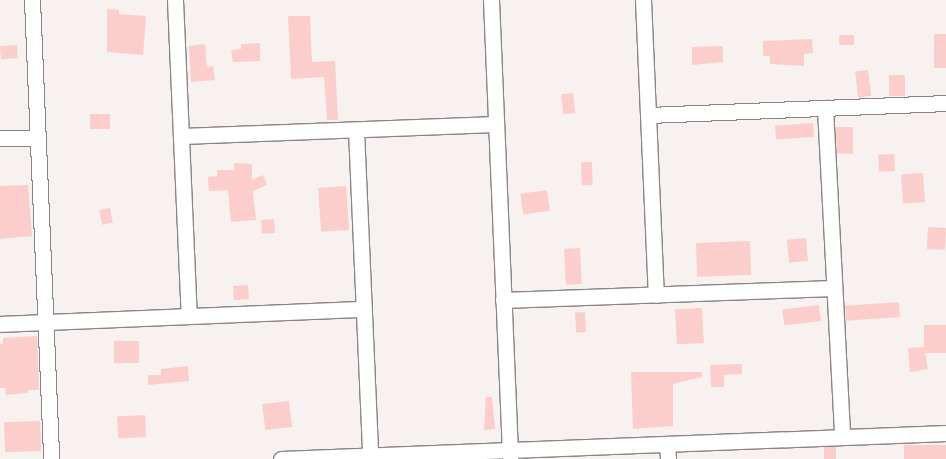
<!DOCTYPE html>
<html>
<head>
<meta charset="utf-8">
<style>
  body { margin:0 }
  #map { position:relative; width:946px; height:459px; overflow:hidden; background:#f7f1ef; font-family:"Public Sans",sans-serif }
  div>[style] { position:absolute }
  [style*='--x'] { left:calc(var(--x)*1px); top:calc(var(--y)*1px); width:calc(var(--w)*1px); rotate:calc(var(--a)*1deg) }
  .building>* { inset:0; background:#fbcecb; transform-origin:0 0 }
  .roads { filter:drop-shadow(1px 0 #8a8583) drop-shadow(-1px 0 #8a8583) drop-shadow(0 1px #8a8583) drop-shadow(0 -1px #8a8583) }
  .minor>* { height:15px; margin:-7.5px; padding:0 7.5px; transform-origin:7.5px; border-radius:7.5px; background:#fff }
  span { translate:-50% -50%; white-space:nowrap; text-align:center; line-height:1.15; -webkit-text-stroke:5px #f7f1ef; paint-order:stroke }
</style>
</head>
<body>
<div id="map">
  <div class="building">
    <div style="clip-path:polygon(107px 9px,119px 10px,119px 14px,146px 16px,143px 55px,107px 52px)"></div>
    <div style="clip-path:polygon(288px 16px,310px 16px,312px 62px,335px 61px,338px 120px,327px 120px,324px 77px,291px 79px)"></div>
    <div style="left:934px;top:34px;width:12px;height:34px"></div>
    <div style="left:854px;top:35px;width:10px;height:15px;rotate:90deg"></div>
    <div style="clip-path:polygon(812px 39px,813px 53px,804px 54px,804px 66px,770px 64px,770px 56px,763px 56px,763px 41px)"></div>
    <div style="clip-path:polygon(260px 43px,260px 61px,233px 62px,231px 50px,241px 49px,241px 44px)"></div>
    <div style="clip-path:polygon(205px 44px,207px 67px,213px 66px,215px 80px,191px 82px,189px 46px)"></div>
    <div style="left:17px;top:45px;width:13px;height:17px;rotate:86deg"></div>
    <div style="clip-path:polygon(723px 46px,723px 62px,692px 65px,692px 47px)"></div>
    <div style="left:868px;top:70px;width:26px;height:13px;rotate:83deg"></div>
    <div style="left:889px;top:75px;width:16px;height:21px"></div>
    <div style="left:573px;top:93px;width:20px;height:12px;rotate:84deg"></div>
    <div style="left:90px;top:114px;width:20px;height:15px"></div>
    <div style="left:813px;top:123px;width:14px;height:38px;rotate:86deg"></div>
    <div style="clip-path:polygon(835px 127px,853px 127px,853px 154px,837px 153px)"></div>
    <div style="left:894px;top:154px;width:17px;height:16px;rotate:87deg"></div>
    <div style="left:592px;top:162px;width:23px;height:11px;rotate:88deg"></div>
    <div style="clip-path:polygon(234px 163px,252px 164px,252px 180px,263px 175px,267px 185px,253px 191px,256px 220px,231px 222px,228px 190px,209px 191px,208px 177px,217px 176px,217px 170px,234px 170px)"></div>
    <div style="left:923px;top:173px;width:29px;height:22px;rotate:86deg"></div>
    <div style="clip-path:polygon(28px 185px,32px 236px,0 239px,0 186px)"></div>
    <div style="left:346px;top:186px;width:44px;height:28px;rotate:86deg"></div>
    <div style="left:547px;top:190px;width:21px;height:27px;rotate:82deg"></div>
    <div style="left:110px;top:208px;width:15px;height:11px;rotate:79deg"></div>
    <div style="left:274px;top:219px;width:14px;height:13px;rotate:86deg"></div>
    <div style="left:928px;top:227px;width:18px;height:22px;rotate:3deg"></div>
    <div style="left:806px;top:238px;width:23px;height:19px;rotate:85deg"></div>
    <div style="left:750px;top:241px;width:34px;height:54px;rotate:88deg"></div>
    <div style="left:580px;top:248px;width:36px;height:16px;rotate:87deg"></div>
    <div style="left:248px;top:285px;width:14px;height:15px;rotate:86deg"></div>
    <div style="left:899px;top:302px;width:15px;height:54px;rotate:86deg"></div>
    <div style="left:819px;top:305px;width:16px;height:37px;rotate:83deg"></div>
    <div style="left:702px;top:308px;width:35px;height:27px;rotate:87deg"></div>
    <div style="left:585px;top:312px;width:20px;height:10px;rotate:87deg"></div>
    <div style="left:946px;top:325px;width:28px;height:22px;rotate:90deg"></div>
    <div style="clip-path:polygon(37px 336px,39px 390px,28px 390px,28px 393px,6px 395px,5px 388px,0 388px,0 344px,3px 344px,3px 338px)"></div>
    <div style="left:114px;top:341px;width:25px;height:22px"></div>
    <div style="clip-path:polygon(924px 347px,928px 369px,910px 372px,908px 348px)"></div>
    <div style="clip-path:polygon(742px 364px,742px 374px,724px 375px,724px 387px,711px 387px,710px 365px)"></div>
    <div style="clip-path:polygon(188px 366px,189px 381px,148px 385px,148px 375px,161px 375px,161px 369px)"></div>
    <div style="clip-path:polygon(631px 372px,702px 372px,702px 377px,673px 384px,673px 426px,633px 429px)"></div>
    <div style="clip-path:polygon(486px 397px,492px 397px,495px 429px,484px 430px)"></div>
    <div style="left:289px;top:401px;width:26px;height:27px;rotate:83deg"></div>
    <div style="left:145px;top:415px;width:22px;height:28px;rotate:87deg"></div>
    <div style="left:40px;top:421px;width:30px;height:36px;rotate:88deg"></div>
    <div style="left:946px;top:445px;width:14px;height:42px;rotate:90deg"></div>
    <div style="left:824px;top:447px;width:12px;height:12px"></div>
  </div>
  <div class="roads">
    <div class="minor">
      <div style="--x:32;--y:0;--w:459;--a:87.6"></div>
      <div style="--x:175;--y:0;--w:316;--a:87.5"></div>
      <div style="--x:491;--y:0;--w:459;--a:87.6"></div>
      <div style="--x:643;--y:0;--w:295;--a:87.5"></div>
      <div style="--x:825;--y:108;--w:329;--a:87"></div>
      <div style="--x:648;--y:115;--w:298;--a:-2.3"></div>
      <div style="--x:356;--y:130;--w:325;--a:87.5"></div>
      <div style="--x:181;--y:136;--w:315;--a:-2.2"></div>
      <div style="--x:0;--y:138;--w:37;--a:0"></div>
      <div style="--x:503;--y:300;--w:330;--a:-2.1"></div>
      <div style="--x:0;--y:324;--w:364;--a:-2.4"></div>
      <div style="--x:667;--y:444;--w:15;--a:86"></div>
      <div style="--x:281;--y:459;--w:666;--a:-2.24"></div>
    </div>
  </div>
</div>
</body>
</html>
